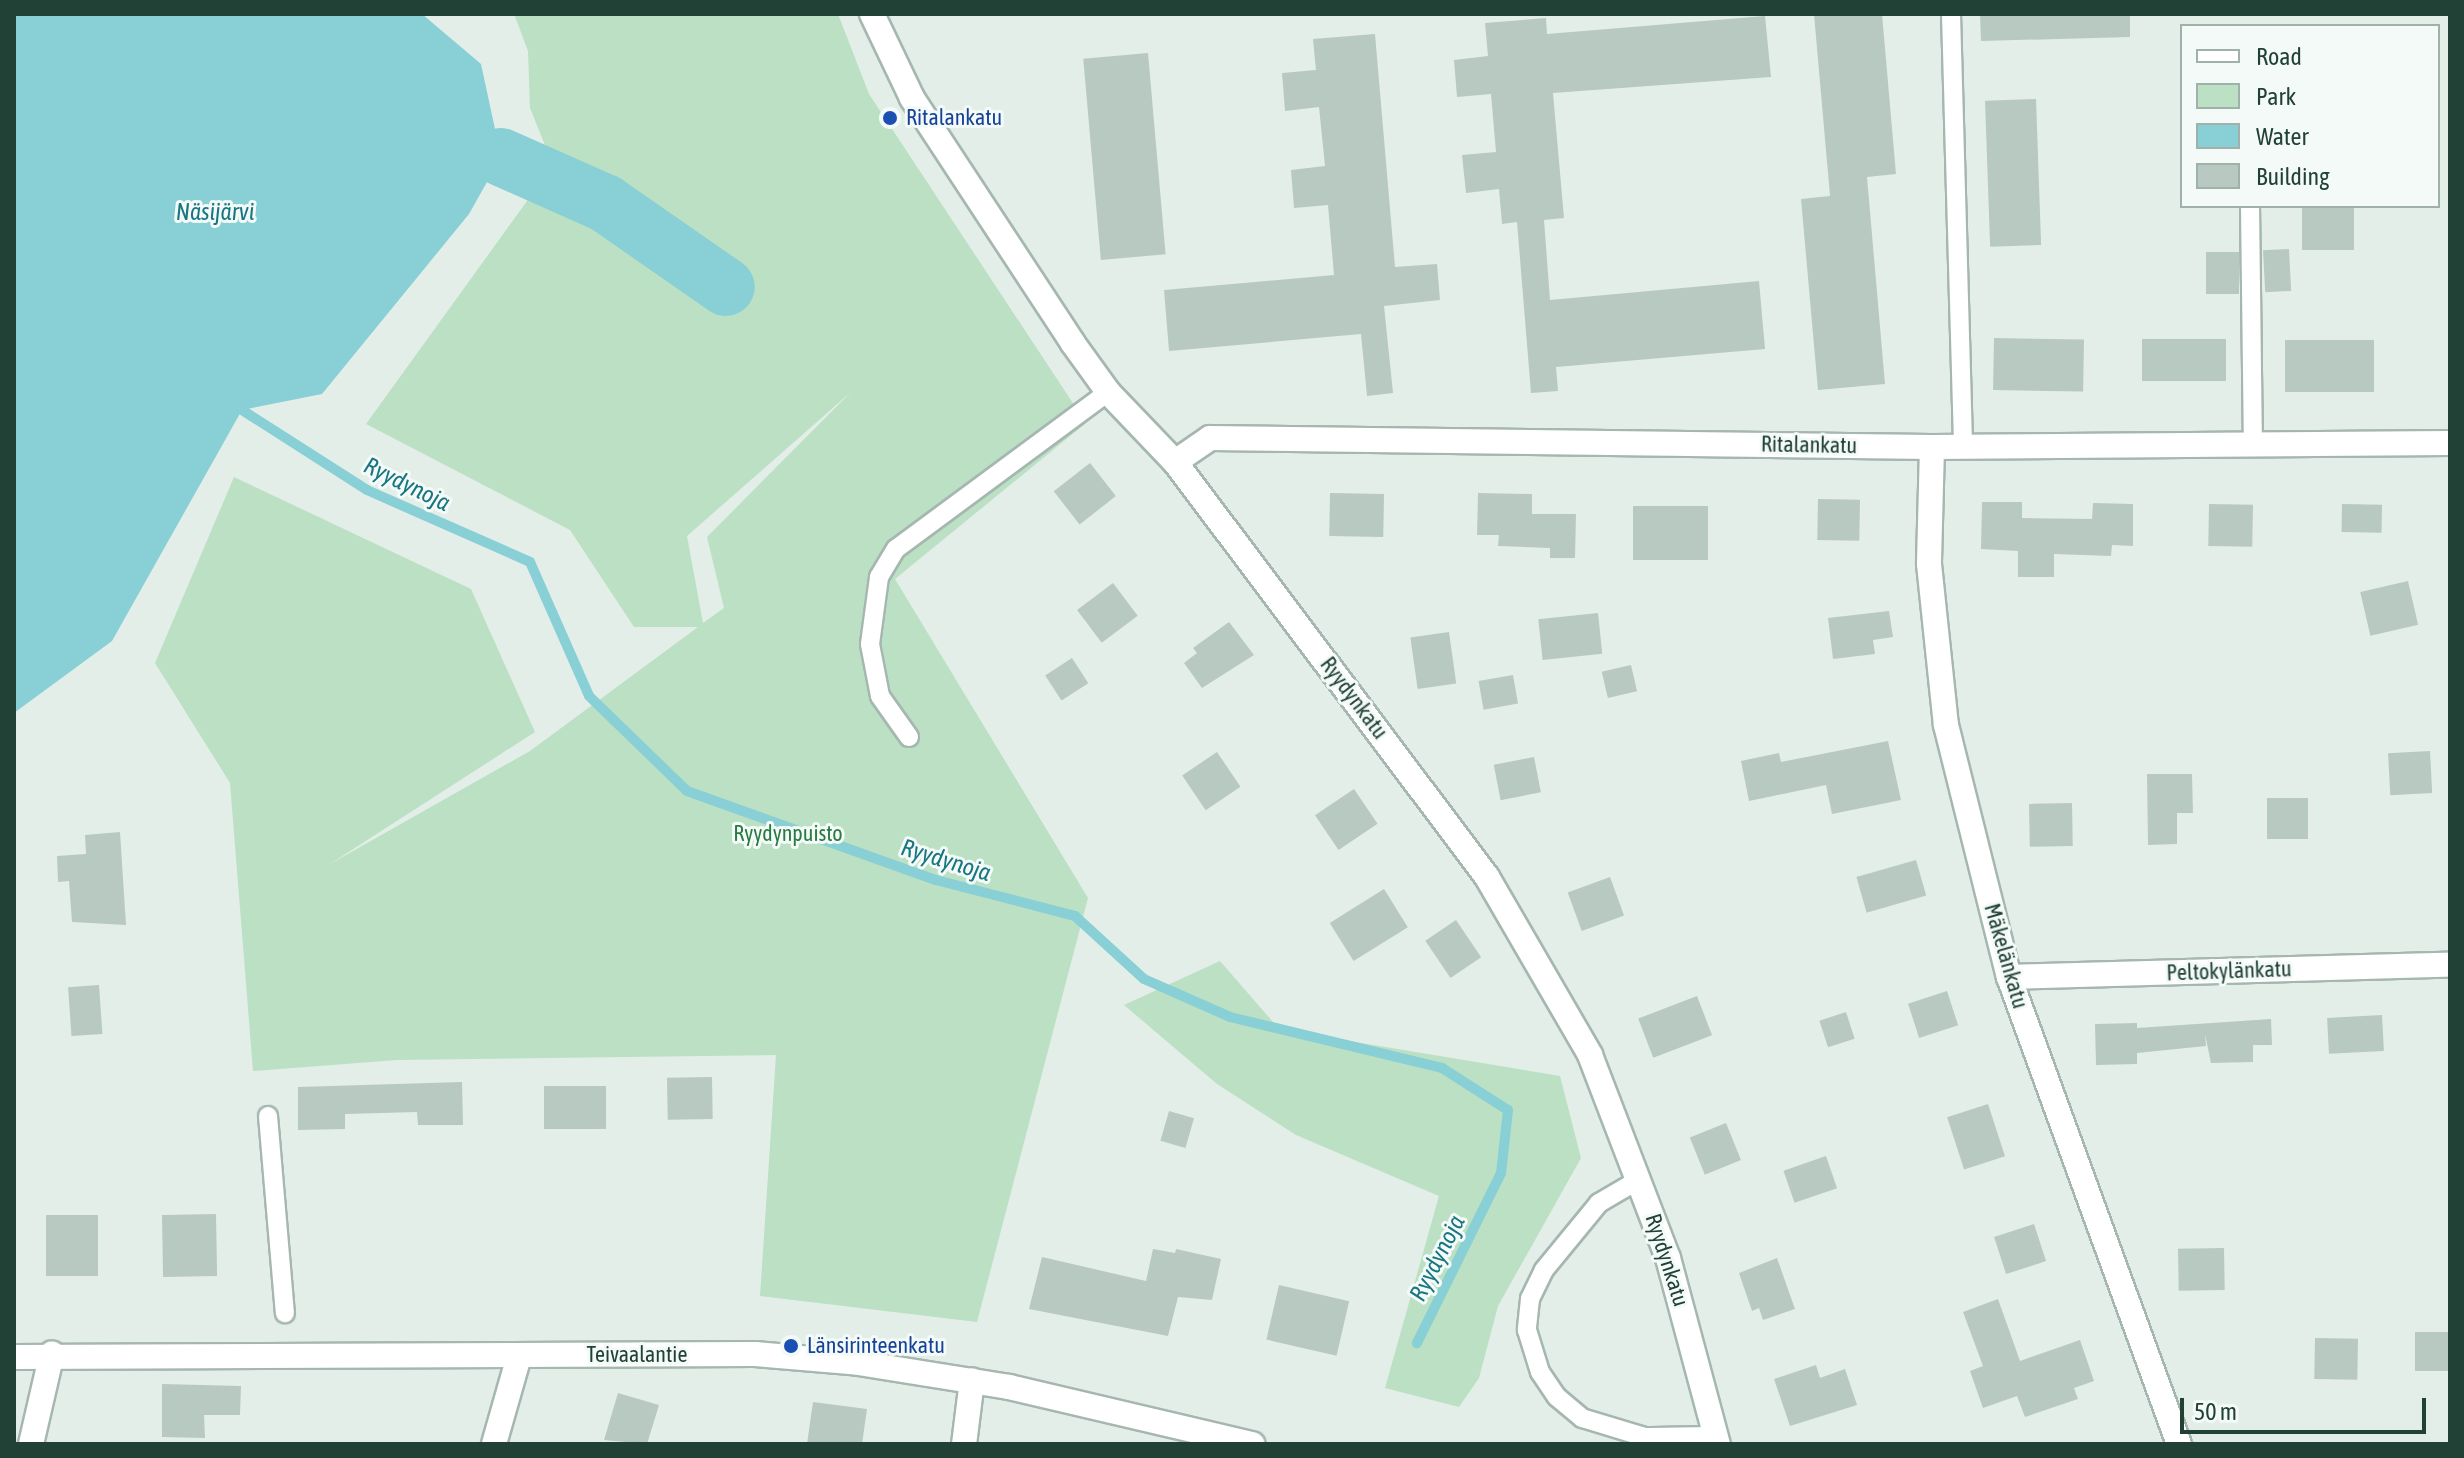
<!DOCTYPE html>
<html>
<head>
<meta charset="utf-8">
<style>
  body { margin:0 }
  #map { position:relative; width:2464px; height:1458px; overflow:hidden; background:#e3eee9; font-family:"Asap Condensed",sans-serif }
  div>[style] { position:absolute }
  [style*='--x'] { left:calc(var(--x)*1px); top:calc(var(--y)*1px); width:calc(var(--w)*1px); rotate:calc(var(--a)*1deg) }
  .green>* { inset:0; background:#bbe0c3 }
  .water>* { inset:0; background:#88cfd6 }
  .stream>* { height:10px; margin:-5px; padding:0 5px; transform-origin:5px; border-radius:5px; background:#88cfd6 }
  .river>* { height:58px; margin:-29px; padding:0 29px; transform-origin:29px; border-radius:29px; background:#88cfd6 }
  .building>* { inset:0; background:#b8c9c1; transform-origin:0 0 }
  .roads { filter:drop-shadow(2px 0 #a5b7b0) drop-shadow(-2px 0 #a5b7b0) drop-shadow(0 2px #a5b7b0) drop-shadow(0 -2px #a5b7b0) }
  .lane>* { height:18px; margin:-9px; padding:0 9px; transform-origin:9px; border-radius:9px; background:#fff }
  .street>* { height:24px; margin:-12px; padding:0 12px; transform-origin:12px; border-radius:12px; background:#fff }
  .secondary>* { height:24px; margin:-12px; padding:0 12px; transform-origin:12px; border-radius:12px; background:#fff }
  .dots>* { width:22px; height:22px; translate:-50% -50%; box-sizing:border-box; border:4px solid #f4faf7; border-radius:50% }
  span { translate:-50% -50%; white-space:nowrap; text-align:center; line-height:1.15; -webkit-text-stroke:6px #f4faf7; paint-order:stroke }
  .transit-label { font-size:22px; color:#164399 }
  .left { translate:0 -50%; text-align:left }
  .street-label { font-size:22px; color:#214136 }
  .park-label { font-size:22px; color:#297b43 }
  .water-label { font-size:24px; color:#177681; font-style:italic }
  .frame { position:absolute; inset:0; border:16px solid #214136; pointer-events:none }
  .legend { position:absolute; left:2180px; top:24px; width:260px; height:184px; box-sizing:border-box; background:#f4faf7; border:2px solid #a0b0aa; margin:0; padding:10px 14px; list-style:none; font-size:24px; color:#214136 }
  .legend li { display:flex; align-items:center; gap:16px; height:40px }
  .legend b { width:40px; border:2px solid #a0b0aa }
  .scale { position:absolute; left:2180px; top:1398px; width:246px; height:36px; box-sizing:border-box; border:4px solid #214136; border-top:0; padding-left:10px; font-size:24px; line-height:28px; white-space:nowrap; color:#214136; -webkit-text-stroke:6px #f4faf7; paint-order:stroke }
</style>
</head>
<body>
<div id="map">
  <div class="green">
    <div style="clip-path:polygon(evenodd,514px 14px,838px 14px,869px 94px,1086px 423px,895px 579px,1088px 898px,977px 1322px,760px 1296px,776px 1055px,397px 1060px,253px 1071px,230px 783px,155px 663px,234px 477px,471px 589px,535px 732px,330px 864px,530px 751px,698px 627px,634px 627px,570px 530px,366px 424px,553px 165px,530px 108px,528px 51px,514px 14px,851px 392px,707px 537px,724px 608px,703px 623px,687px 536px,851px 392px)"></div>
    <div style="clip-path:polygon(1220px 961px,1273px 1022px,1337px 1039px,1560px 1076px,1581px 1158px,1498px 1306px,1479px 1378px,1459px 1407px,1385px 1388px,1439px 1196px,1296px 1135px,1217px 1084px,1124px 1005px)"></div>
  </div>
  <div class="water">
    <div style="clip-path:polygon(14px 14px,422px 14px,481px 64px,501px 157px,469px 214px,322px 394px,242px 410px,112px 641px,14px 713px)"></div>
  </div>
  <div class="stream">
    <div style="--x:242;--y:410;--w:148;--a:32.6"></div>
    <div style="--x:367;--y:490;--w:178;--a:23.8"></div>
    <div style="--x:530;--y:562;--w:146;--a:66.2"></div>
    <div style="--x:589;--y:696;--w:136;--a:44.1"></div>
    <div style="--x:687;--y:791;--w:264;--a:19.7"></div>
    <div style="--x:936;--y:880;--w:144;--a:14.5"></div>
    <div style="--x:1075;--y:916;--w:93;--a:42.4"></div>
    <div style="--x:1144;--y:979;--w:94;--a:23.8"></div>
    <div style="--x:1230;--y:1017;--w:218;--a:13.5"></div>
    <div style="--x:1442;--y:1068;--w:78;--a:32.5"></div>
    <div style="--x:1508;--y:1110;--w:63;--a:96.3"></div>
    <div style="--x:1501;--y:1173;--w:190;--a:116.3"></div>
  </div>
  <div class="river">
    <div style="--x:501;--y:157;--w:114;--a:23.9"></div>
    <div style="--x:605;--y:203;--w:147;--a:34.8"></div>
  </div>
  <div class="building">
    <div style="clip-path:polygon(1814px 14px,1882px 14px,1896px 174px,1867px 177px,1885px 384px,1818px 390px,1801px 199px,1830px 196px)"></div>
    <div style="clip-path:polygon(1980px 14px,2130px 14px,2130px 37px,1981px 41px)"></div>
    <div style="clip-path:polygon(1765px 16px,1771px 77px,1553px 93px,1564px 218px,1544px 220px,1550px 300px,1759px 281px,1765px 349px,1556px 367px,1558px 391px,1531px 393px,1517px 222px,1502px 224px,1499px 189px,1466px 193px,1462px 155px,1496px 152px,1491px 94px,1457px 97px,1454px 60px,1488px 56px,1485px 23px,1546px 18px,1547px 34px)"></div>
    <div style="clip-path:polygon(1375px 34px,1395px 267px,1437px 264px,1440px 300px,1384px 306px,1393px 393px,1367px 396px,1361px 334px,1169px 351px,1164px 290px,1334px 275px,1328px 205px,1294px 208px,1291px 170px,1325px 166px,1319px 107px,1285px 111px,1282px 73px,1316px 70px,1313px 39px)"></div>
    <div style="left:1148px;top:53px;width:202px;height:65px;rotate:85deg"></div>
    <div style="left:2036px;top:99px;width:146px;height:51px;rotate:88deg"></div>
    <div style="left:2302px;top:206px;width:52px;height:44px"></div>
    <div style="left:2289px;top:249px;width:42px;height:26px;rotate:87deg"></div>
    <div style="left:2239px;top:252px;width:42px;height:33px;rotate:90deg"></div>
    <div style="left:1994px;top:338px;width:90px;height:52px;rotate:1deg"></div>
    <div style="left:2142px;top:339px;width:84px;height:42px"></div>
    <div style="left:2285px;top:340px;width:89px;height:52px"></div>
    <div style="left:1090px;top:463px;width:42px;height:46px;rotate:52deg"></div>
    <div style="left:1330px;top:493px;width:54px;height:43px;rotate:1deg"></div>
    <div style="clip-path:polygon(1478px 493px,1532px 494px,1532px 514px,1576px 514px,1575px 558px,1550px 558px,1550px 548px,1498px 546px,1499px 535px,1477px 535px)"></div>
    <div style="left:1818px;top:499px;width:42px;height:41px;rotate:1deg"></div>
    <div style="clip-path:polygon(1982px 502px,2022px 502px,2022px 518px,2092px 519px,2093px 503px,2133px 504px,2133px 546px,2112px 545px,2111px 556px,2054px 554px,2054px 577px,2018px 577px,2018px 551px,1981px 549px)"></div>
    <div style="left:2209px;top:504px;width:44px;height:42px;rotate:1deg"></div>
    <div style="left:2342px;top:504px;width:40px;height:28px;rotate:1deg"></div>
    <div style="left:1633px;top:506px;width:75px;height:54px"></div>
    <div style="left:2408px;top:581px;width:45px;height:49px;rotate:77deg"></div>
    <div style="left:1113px;top:583px;width:41px;height:45px;rotate:53deg"></div>
    <div style="clip-path:polygon(1889px 611px,1893px 637px,1873px 640px,1875px 654px,1833px 659px,1828px 618px)"></div>
    <div style="left:1598px;top:613px;width:41px;height:60px;rotate:84deg"></div>
    <div style="clip-path:polygon(1229px 622px,1254px 655px,1202px 688px,1184px 663px,1197px 653px,1193px 648px)"></div>
    <div style="left:1449px;top:632px;width:52px;height:39px;rotate:82deg"></div>
    <div style="left:1072px;top:658px;width:30px;height:32px;rotate:57deg"></div>
    <div style="left:1631px;top:665px;width:27px;height:30px;rotate:77deg"></div>
    <div style="left:1513px;top:675px;width:29px;height:35px;rotate:80deg"></div>
    <div style="clip-path:polygon(1888px 741px,1901px 800px,1832px 814px,1826px 785px,1749px 801px,1741px 761px,1779px 753px,1781px 762px)"></div>
    <div style="left:2430px;top:751px;width:42px;height:42px;rotate:87deg"></div>
    <div style="left:1217px;top:752px;width:42px;height:42px;rotate:56deg"></div>
    <div style="left:1534px;top:757px;width:36px;height:41px;rotate:79deg"></div>
    <div style="clip-path:polygon(2147px 774px,2192px 774px,2193px 813px,2177px 813px,2177px 844px,2148px 845px)"></div>
    <div style="left:1354px;top:789px;width:42px;height:47px;rotate:56deg"></div>
    <div style="left:2267px;top:798px;width:41px;height:41px"></div>
    <div style="left:2072px;top:803px;width:43px;height:43px;rotate:89deg"></div>
    <div style="clip-path:polygon(120px 832px,126px 925px,72px 922px,69px 881px,58px 882px,57px 856px,86px 854px,85px 835px)"></div>
    <div style="left:1916px;top:860px;width:37px;height:62px;rotate:74deg"></div>
    <div style="left:1610px;top:877px;width:41px;height:45px;rotate:70deg"></div>
    <div style="left:1384px;top:889px;width:45px;height:64px;rotate:58deg"></div>
    <div style="left:1456px;top:920px;width:45px;height:37px;rotate:56deg"></div>
    <div style="left:99px;top:985px;width:49px;height:31px;rotate:86deg"></div>
    <div style="left:1947px;top:991px;width:36px;height:41px;rotate:72deg"></div>
    <div style="left:1697px;top:996px;width:42px;height:63px;rotate:69deg"></div>
    <div style="left:1846px;top:1012px;width:28px;height:28px;rotate:72deg"></div>
    <div style="left:2382px;top:1015px;width:36px;height:55px;rotate:87deg"></div>
    <div style="clip-path:polygon(2271px 1019px,2272px 1045px,2253px 1045px,2253px 1062px,2211px 1063px,2205px 1034px,2206px 1046px,2137px 1053px,2137px 1064px,2096px 1065px,2095px 1024px,2137px 1023px,2137px 1028px)"></div>
    <div style="left:712px;top:1077px;width:42px;height:45px;rotate:89deg"></div>
    <div style="clip-path:polygon(462px 1082px,463px 1125px,418px 1125px,417px 1112px,345px 1114px,345px 1129px,298px 1130px,298px 1087px)"></div>
    <div style="left:544px;top:1086px;width:62px;height:43px"></div>
    <div style="left:1988px;top:1104px;width:55px;height:43px;rotate:72deg"></div>
    <div style="left:1169px;top:1111px;width:26px;height:31px;rotate:16deg"></div>
    <div style="left:1726px;top:1123px;width:40px;height:39px;rotate:68deg"></div>
    <div style="left:1826px;top:1156px;width:34px;height:45px;rotate:71deg"></div>
    <div style="left:216px;top:1214px;width:62px;height:54px;rotate:89deg"></div>
    <div style="left:98px;top:1215px;width:61px;height:52px;rotate:90deg"></div>
    <div style="left:2034px;top:1224px;width:39px;height:42px;rotate:72deg"></div>
    <div style="left:2224px;top:1248px;width:42px;height:46px;rotate:89deg"></div>
    <div style="clip-path:polygon(1153px 1249px,1175px 1253px,1176px 1249px,1221px 1259px,1212px 1300px,1178px 1297px,1168px 1336px,1029px 1309px,1042px 1257px,1146px 1281px)"></div>
    <div style="clip-path:polygon(1777px 1258px,1795px 1309px,1763px 1320px,1759px 1308px,1752px 1311px,1739px 1273px)"></div>
    <div style="left:1279px;top:1285px;width:72px;height:56px;rotate:13deg"></div>
    <div style="clip-path:polygon(1998px 1299px,2020px 1361px,2080px 1340px,2094px 1381px,2074px 1388px,2078px 1399px,2025px 1417px,2017px 1396px,1983px 1408px,1970px 1371px,1983px 1366px,1963px 1312px)"></div>
    <div style="left:2415px;top:1332px;width:35px;height:39px"></div>
    <div style="left:2315px;top:1338px;width:43px;height:41px;rotate:1deg"></div>
    <div style="clip-path:polygon(1816px 1365px,1820px 1378px,1845px 1369px,1857px 1405px,1790px 1426px,1774px 1379px)"></div>
    <div style="clip-path:polygon(162px 1384px,241px 1386px,240px 1415px,204px 1415px,205px 1438px,162px 1437px)"></div>
    <div style="clip-path:polygon(618px 1393px,659px 1405px,647px 1444px,604px 1440px)"></div>
    <div style="clip-path:polygon(813px 1402px,867px 1409px,862px 1444px,807px 1444px)"></div>
  </div>
  <div class="roads">
    <div class="lane">
      <div style="--x:1951;--y:14;--w:433;--a:88.4"></div>
      <div style="--x:2250;--y:206;--w:239;--a:89.3"></div>
      <div style="--x:909;--y:737;--w:50;--a:-125.3"></div>
      <div style="--x:880;--y:696;--w:53;--a:-100.9"></div>
      <div style="--x:870;--y:644;--w:68;--a:-82.3"></div>
      <div style="--x:879;--y:577;--w:33;--a:-59"></div>
      <div style="--x:896;--y:549;--w:264;--a:-36.5"></div>
      <div style="--x:268;--y:1116;--w:198;--a:85.1"></div>
      <div style="--x:1640;--y:1179;--w:48;--a:149.7"></div>
      <div style="--x:1599;--y:1203;--w:87;--a:129.4"></div>
      <div style="--x:1544;--y:1270;--w:32;--a:116"></div>
      <div style="--x:1530;--y:1299;--w:31;--a:96"></div>
      <div style="--x:1527;--y:1330;--w:44;--a:72.8"></div>
      <div style="--x:1540;--y:1372;--w:30;--a:56"></div>
      <div style="--x:1557;--y:1397;--w:33;--a:40"></div>
      <div style="--x:1582;--y:1418;--w:66;--a:16.8"></div>
      <div style="--x:1645;--y:1437;--w:72;--a:-0.8"></div>
    </div>
    <div class="street">
      <div style="--x:1932;--y:447;--w:117;--a:91.5"></div>
      <div style="--x:1929;--y:564;--w:162;--a:84"></div>
      <div style="--x:1946;--y:725;--w:260;--a:76"></div>
      <div style="--x:2009;--y:977;--w:497;--a:70"></div>
      <div style="--x:1175;--y:462;--w:42;--a:-34.4"></div>
      <div style="--x:1210;--y:438;--w:722;--a:0.71"></div>
      <div style="--x:1932;--y:447;--w:518;--a:-0.44"></div>
      <div style="--x:2009;--y:977;--w:441;--a:-1.6"></div>
      <div style="--x:31;--y:1444;--w:93;--a:-77"></div>
      <div style="--x:494;--y:1444;--w:91;--a:-74.1"></div>
      <div style="--x:964;--y:1444;--w:64;--a:-82.8"></div>
    </div>
    <div class="secondary">
      <div style="--x:872;--y:14;--w:93;--a:64.5"></div>
      <div style="--x:912;--y:98;--w:292;--a:56.7"></div>
      <div style="--x:1072;--y:342;--w:62;--a:54.2"></div>
      <div style="--x:1108;--y:392;--w:97;--a:46.3"></div>
      <div style="--x:1175;--y:462;--w:519;--a:53.06"></div>
      <div style="--x:1487;--y:877;--w:206;--a:59.9"></div>
      <div style="--x:1590;--y:1055;--w:217;--a:69"></div>
      <div style="--x:1668;--y:1258;--w:193;--a:75"></div>
      <div style="--x:14;--y:1357;--w:741;--a:-0.23"></div>
      <div style="--x:755;--y:1354;--w:104;--a:4.9"></div>
      <div style="--x:859;--y:1363;--w:152;--a:9.1"></div>
      <div style="--x:1009;--y:1387;--w:250;--a:13.2"></div>
    </div>
  </div>
  <div class="dots">
    <div style="left:890px;top:118px;background:#1a4fb4"></div>
    <div style="left:791px;top:1346px;background:#1a4fb4"></div>
  </div>
  <div class="transit-label">
    <span class="left" style="left:906px;top:118px">Ritalankatu</span>
    <span class="left" style="left:807px;top:1346px">Länsirinteenkatu</span>
  </div>
  <div class="street-label">
    <span style="left:1809px;top:445px;rotate:1deg">Ritalankatu</span>
    <span style="left:1354px;top:698px;rotate:53deg">Ryydynkatu</span>
    <span style="left:2006px;top:956px;rotate:74deg">Mäkelänkatu</span>
    <span style="left:2229px;top:971px;rotate:-2deg">Peltokylänkatu</span>
    <span style="left:1667px;top:1260px;rotate:72deg">Ryydynkatu</span>
    <span style="left:637px;top:1355px">Teivaalantie</span>
  </div>
  <div class="park-label">
    <span style="left:788px;top:834px">Ryydynpuisto</span>
  </div>
  <div class="water-label">
    <span style="left:215px;top:212px">Näsijärvi</span>
    <span style="left:407px;top:484px;rotate:26deg">Ryydynoja</span>
    <span style="left:946px;top:860px;rotate:17deg">Ryydynoja</span>
    <span style="left:1437px;top:1258px;rotate:-63deg">Ryydynoja</span>
  </div>
  <div class="frame"></div>
  <ul class="legend">
  <li><b style="height:10px;background:#fff"></b>Road</li>
  <li><b style="height:22px;background:#bbe0c3"></b>Park</li>
  <li><b style="height:22px;background:#88cfd6"></b>Water</li>
  <li><b style="height:22px;background:#b8c9c1"></b>Building</li>
  </ul>
  <div class="scale">50 m</div>
</div>
</body>
</html>
